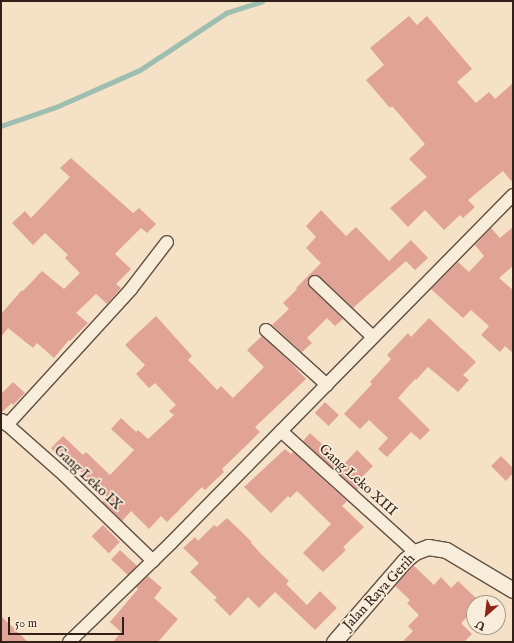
<!DOCTYPE html>
<html>
<head>
<meta charset="utf-8">
<style>
  body { margin:0 }
  #map { position:relative; width:514px; height:643px; overflow:hidden; background:#f5e2c6; font-family:"IM FELL English",serif }
  div>[style] { position:absolute }
  [style*='--x'] { left:calc(var(--x)*1px); top:calc(var(--y)*1px); width:calc(var(--w)*1px); rotate:calc(var(--a)*1deg) }
  .stream>* { height:4.5px; margin:-2.25px; padding:0 2.25px; transform-origin:2.25px; border-radius:2.25px; background:#9dbeb0 }
  .building>* { inset:0; background:#e1a396; transform-origin:0 0 }
  .roads { filter:drop-shadow(1px 0 #625044) drop-shadow(-1px 0 #625044) drop-shadow(0 1px #625044) drop-shadow(0 -1px #625044) }
  .minor>* { height:12px; margin:-6px; padding:0 6px; transform-origin:6px; border-radius:6px; background:#f8ecda }
  .tertiary>* { height:15px; margin:-7.5px; padding:0 7.5px; transform-origin:7.5px; border-radius:7.5px; background:#f8ecda }
  span { translate:-50% -50%; white-space:nowrap; text-align:center; line-height:1.15; -webkit-text-stroke:3.5px #f8ecda; paint-order:stroke }
  .street-label { font-size:14px; color:#311f18 }
  .frame { position:absolute; inset:0; border:2px solid #311f18; pointer-events:none }
  .north { position:absolute; left:466px; top:595px; width:40px; height:40px; box-sizing:border-box; background:#f8ecda; border:1px solid #a89a8c; border-radius:50%; rotate:208deg; font-size:11px; font-weight:700; line-height:16px; text-align:center; color:#311f18 }
  .north::after { content:''; display:block; margin:auto; width:14px; height:18px; background:#8f2418; clip-path:polygon(50% 0,100% 100%,50% 72%,0 100%) }
  .scale { position:absolute; left:8px; top:617px; width:116px; height:18px; box-sizing:border-box; border:2px solid #311f18; border-top:0; padding-left:5px; font-size:12px; line-height:14px; white-space:nowrap; color:#311f18; -webkit-text-stroke:3px #f8ecda; paint-order:stroke }
</style>
</head>
<body>
<div id="map">
  <div class="stream">
    <div style="--x:1;--y:126;--w:58;--a:-19.1"></div>
    <div style="--x:56;--y:107;--w:92;--a:-23.8"></div>
    <div style="--x:140;--y:70;--w:103;--a:-33.5"></div>
    <div style="--x:226;--y:13;--w:38;--a:-18"></div>
  </div>
  <div class="building">
    <div style="clip-path:polygon(409px 16px,417px 25px,427px 16px,472px 69px,457px 82px,476px 103px,489px 92px,495px 99px,513px 83px,513px 183px,503px 171px,468px 200px,475px 207px,463px 218px,460px 215px,444px 230px,425px 210px,408px 227px,390px 208px,427px 177px,409px 159px,425px 144px,392px 106px,390px 108px,366px 80px,384px 65px,370px 48px)"></div>
    <div style="clip-path:polygon(71px 158px,133px 213px,139px 208px,156px 224px,147px 233px,141px 228px,115px 254px,131px 269px,116px 284px,121px 288px,107px 304px,96px 294px,76px 313px,88px 323px,70px 341px,69px 340px,54px 358px,37px 343px,33px 348px,8px 328px,1px 337px,1px 314px,22px 290px,23px 291px,42px 271px,64px 289px,80px 273px,65px 258px,68px 255px,45px 233px,33px 245px,12px 223px,25px 211px,31px 218px,70px 177px,60px 168px)"></div>
    <div style="clip-path:polygon(321px 210px,346px 236px,356px 227px,389px 261px,411px 240px,428px 258px,415px 270px,406px 261px,353px 308px,320px 277px,316px 275px,310px 277px,308px 281px,310px 287px,343px 319px,335px 326px,327px 318px,307px 338px,312px 343px,302px 352px,272px 325px,289px 309px,283px 303px,297px 289px,296px 288px,321px 263px,306px 248px,316px 237px,306px 226px)"></div>
    <div style="clip-path:polygon(513px 227px,513px 266px,499px 278px,513px 290px,513px 353px,505px 346px,500px 352px,481px 335px,489px 326px,471px 310px,463px 318px,431px 289px,458px 262px,469px 272px,484px 256px,475px 245px,491px 228px,500px 238px)"></div>
    <div style="clip-path:polygon(156px 316px,192px 356px,188px 360px,200px 372px,217px 390px,221px 386px,233px 398px,264px 367px,247px 350px,262px 336px,291px 363px,306px 379px,255px 427px,260px 432px,222px 469px,224px 472px,205px 490px,202px 487px,167px 522px,161px 516px,149px 529px,131px 511px,122px 521px,102px 502px,107px 497px,70px 461px,67px 464px,51px 448px,63px 436px,83px 455px,86px 452px,110px 475px,134px 450px,111px 429px,121px 418px,136px 432px,138px 430px,148px 439px,174px 415px,169px 411px,176px 405px,155px 383px,149px 388px,136px 374px,145px 365px,125px 345px)"></div>
    <div style="clip-path:polygon(429px 318px,476px 362px,463px 375px,469px 380px,458px 392px,428px 367px,416px 380px,415px 379px,398px 398px,430px 430px,420px 440px,411px 432px,387px 457px,378px 449px,388px 438px,369px 420px,360px 429px,344px 414px,372px 384px,370px 382px,391px 359px,387px 355px,408px 333px,411px 337px)"></div>
    <div style="clip-path:polygon(13px 382px,25px 393px,13px 405px,12px 403px,1px 413px,1px 394px)"></div>
    <div style="left:325px;top:402px;width:19px;height:15px;rotate:43deg"></div>
    <div style="clip-path:polygon(310px 433px,344px 464px,357px 450px,373px 466px,359px 480px,363px 484px,357px 490px,303px 441px)"></div>
    <div style="clip-path:polygon(285px 449px,291px 454px,293px 452px,347px 501px,342px 506px,364px 527px,343px 547px,346px 550px,323px 572px,303px 553px,331px 524px,297px 491px,290px 498px,288px 496px,271px 513px,244px 487px)"></div>
    <div style="clip-path:polygon(501px 456px,513px 468px,513px 473px,506px 481px,491px 466px)"></div>
    <div style="clip-path:polygon(227px 518px,252px 542px,251px 543px,262px 555px,289px 581px,286px 584px,307px 605px,320px 591px,337px 608px,315px 630px,275px 592px,259px 608px,248px 597px,230px 616px,214px 600px,217px 598px,190px 572px,199px 563px,183px 548px,195px 537px,198px 541px,214px 525px,217px 527px)"></div>
    <div style="left:103px;top:525px;width:24px;height:16px;rotate:45deg"></div>
    <div style="left:120px;top:550px;width:23px;height:13px;rotate:43deg"></div>
    <div style="clip-path:polygon(413px 565px,434px 585px,441px 577px,451px 588px,458px 581px,477px 599px,466px 610px,470px 614px,461px 623px,472px 634px,464px 642px,402px 642px,413px 631px,408px 626px,419px 615px,407px 603px,410px 600px,395px 586px)"></div>
    <div style="clip-path:polygon(148px 576px,162px 588px,154px 598px,178px 619px,158px 642px,113px 642px,121px 632px,110px 622px,138px 589px,136px 587px)"></div>
    <div style="clip-path:polygon(1px 616px,28px 642px,1px 642px)"></div>
  </div>
  <div class="roads">
    <div class="minor">
      <div style="--x:315;--y:282;--w:80;--a:43.5"></div>
      <div style="--x:266;--y:330;--w:82;--a:42"></div>
      <div style="--x:2;--y:420;--w:83;--a:41.6"></div>
      <div style="--x:64;--y:475;--w:124;--a:44"></div>
      <div style="--x:7;--y:425;--w:184;--a:-47.6"></div>
      <div style="--x:131;--y:289;--w:59;--a:-52.5"></div>
      <div style="--x:281;--y:431;--w:181;--a:42.1"></div>
      <div style="--x:69;--y:642;--w:142;--a:-44.1"></div>
      <div style="--x:171;--y:543;--w:488;--a:-45.5"></div>
    </div>
    <div class="tertiary">
      <div style="--x:334;--y:642;--w:108;--a:-49.1"></div>
      <div style="--x:405;--y:560;--w:13;--a:-39"></div>
      <div style="--x:415;--y:552;--w:14;--a:-21"></div>
      <div style="--x:428;--y:547;--w:18;--a:9"></div>
      <div style="--x:446;--y:550;--w:78;--a:30.8"></div>
    </div>
  </div>
  <div class="street-label">
    <span style="left:88px;top:478px;rotate:43deg">Gang Leko IX</span>
    <span style="left:358px;top:480px;rotate:42deg">Gang Leko XIII</span>
    <span style="left:379px;top:592px;rotate:-47deg">Jalan Raya Gerih</span>
  </div>
  <div class="frame"></div>
  <div class="north">U</div>
  <div class="scale">50 m</div>
</div>
</body>
</html>
